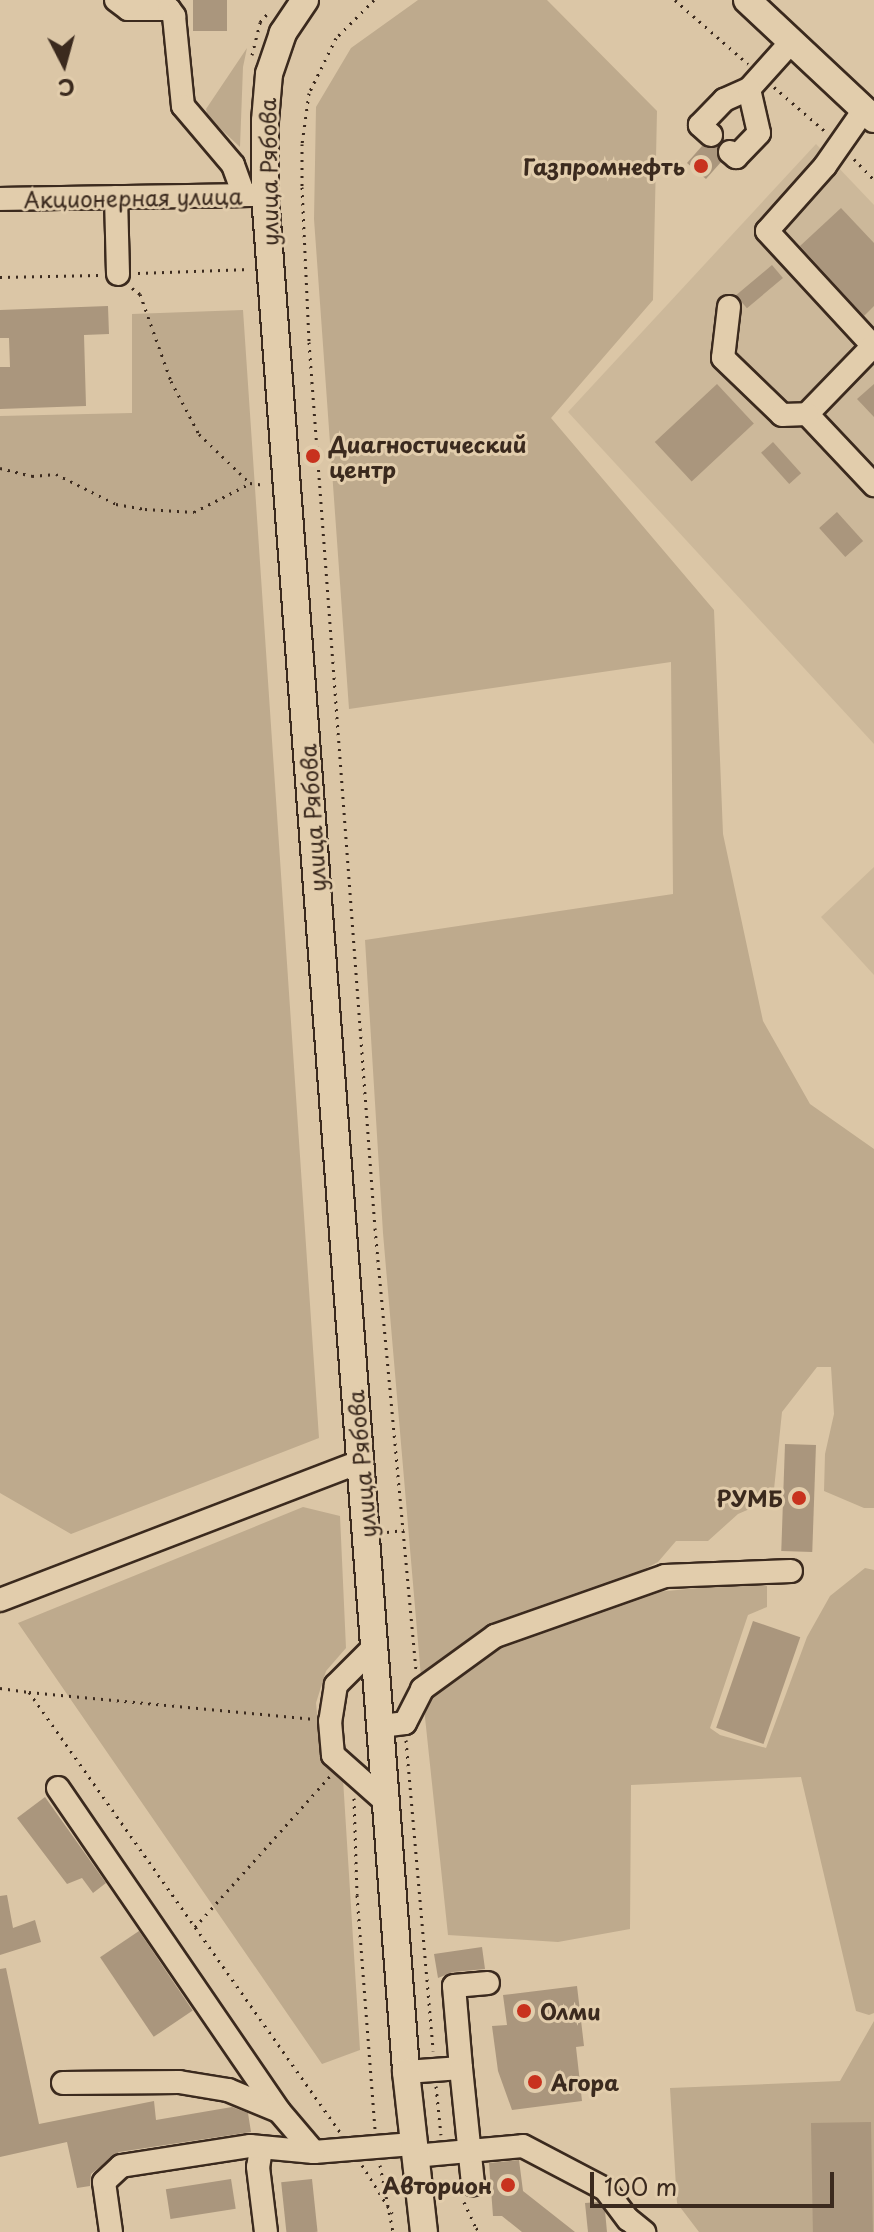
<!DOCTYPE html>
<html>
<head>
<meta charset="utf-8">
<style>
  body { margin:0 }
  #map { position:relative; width:874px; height:2232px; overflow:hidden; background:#dbc6a6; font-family:"Playpen Sans",sans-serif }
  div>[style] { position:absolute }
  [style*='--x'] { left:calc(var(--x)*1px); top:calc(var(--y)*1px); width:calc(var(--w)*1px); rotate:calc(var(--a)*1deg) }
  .built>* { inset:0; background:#ccb89a }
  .green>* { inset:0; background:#beaa8d }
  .building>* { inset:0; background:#aa967d; transform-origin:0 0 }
  .path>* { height:3px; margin-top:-1.5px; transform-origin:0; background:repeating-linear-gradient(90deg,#3b2a1e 0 2px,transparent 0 8px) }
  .roads { filter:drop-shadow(2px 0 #3b2a1e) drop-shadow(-2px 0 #3b2a1e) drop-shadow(0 2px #3b2a1e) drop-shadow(0 -2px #3b2a1e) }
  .minor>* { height:22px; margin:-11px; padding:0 11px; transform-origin:11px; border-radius:11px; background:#e2cdac }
  .major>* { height:26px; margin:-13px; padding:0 13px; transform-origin:13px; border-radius:13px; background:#e2cdac }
  .dots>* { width:22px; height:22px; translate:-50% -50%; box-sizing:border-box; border:4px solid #e2cdac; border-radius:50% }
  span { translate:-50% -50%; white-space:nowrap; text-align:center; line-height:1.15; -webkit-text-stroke:6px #e2cdac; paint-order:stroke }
  .poi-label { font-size:22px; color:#3b2a1e; font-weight:700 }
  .right { translate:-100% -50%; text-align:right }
  .left { translate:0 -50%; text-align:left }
  .street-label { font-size:22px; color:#3b2a1e }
  .north { position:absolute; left:24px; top:24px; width:80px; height:80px; -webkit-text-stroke:6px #e2cdac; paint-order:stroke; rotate:174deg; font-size:22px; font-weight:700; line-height:32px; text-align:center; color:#3b2a1e }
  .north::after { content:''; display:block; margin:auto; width:28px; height:36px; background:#3b2a1e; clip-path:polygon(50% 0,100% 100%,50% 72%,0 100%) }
  .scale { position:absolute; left:590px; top:2172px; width:244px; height:36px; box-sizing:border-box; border:4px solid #3b2a1e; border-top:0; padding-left:10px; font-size:24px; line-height:28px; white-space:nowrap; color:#3b2a1e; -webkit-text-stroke:6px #e2cdac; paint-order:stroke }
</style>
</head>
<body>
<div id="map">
  <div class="built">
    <div style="clip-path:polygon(816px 144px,874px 205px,874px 744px,568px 412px)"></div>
    <div style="clip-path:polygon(874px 867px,874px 975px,821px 917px)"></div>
  </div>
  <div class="green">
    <div style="clip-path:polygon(418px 0,547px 0,657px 111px,653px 300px,551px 418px,714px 610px,723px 834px,763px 1021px,810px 1104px,874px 1149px,874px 1508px,864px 1508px,824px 1491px,825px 1454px,834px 1414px,831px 1367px,817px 1367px,782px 1412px,773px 1499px,738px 1514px,708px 1541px,676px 1541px,658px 1562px,631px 1576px,635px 1594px,740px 1584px,767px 1586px,767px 1607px,748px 1615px,710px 1728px,720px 1735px,766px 1748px,807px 1637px,830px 1596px,865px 1568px,874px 1570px,874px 2013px,869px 2015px,856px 2011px,801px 1777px,631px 1785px,630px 1929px,558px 1942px,448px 1935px,422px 1689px,383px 1233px,365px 940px,673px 894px,671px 662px,349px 709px,314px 219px,316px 107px,351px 48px)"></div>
    <div style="clip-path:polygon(247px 48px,243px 67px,240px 147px,208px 117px,206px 109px)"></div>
    <div style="clip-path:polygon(243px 310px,319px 1438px,71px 1534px,0 1493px,0 416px,132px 413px,132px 314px)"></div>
    <div style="clip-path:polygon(303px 1507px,340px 1516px,346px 1648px,326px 1671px,316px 1703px,321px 1755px,343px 1779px,360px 2050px,322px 2064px,18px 1623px)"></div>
    <div style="clip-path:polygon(874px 2021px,874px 2232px,699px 2232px,677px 2203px,670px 2088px,840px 2081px)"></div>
  </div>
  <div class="building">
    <div style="left:193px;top:0;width:34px;height:31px"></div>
    <div style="clip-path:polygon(702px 146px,717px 147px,721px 162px,706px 179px,687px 163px)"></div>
    <div style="clip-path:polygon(841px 208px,874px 243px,874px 306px,864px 316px,800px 246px)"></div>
    <div style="left:772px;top:265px;width:17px;height:47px;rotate:50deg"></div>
    <div style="clip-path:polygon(108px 306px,109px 334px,84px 335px,86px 406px,0 409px,0 367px,10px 367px,9px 338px,0 338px,0 310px)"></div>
    <div style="left:717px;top:384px;width:54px;height:85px;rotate:47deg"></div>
    <div style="clip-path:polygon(874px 384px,874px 417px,857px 399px)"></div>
    <div style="left:773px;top:442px;width:42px;height:16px;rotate:48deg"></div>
    <div style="left:837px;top:512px;width:39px;height:24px;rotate:48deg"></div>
    <div style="left:785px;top:1444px;width:31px;height:107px;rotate:2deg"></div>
    <div style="left:753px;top:1621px;width:50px;height:113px;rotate:19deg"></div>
    <div style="clip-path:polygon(45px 1797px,106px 1883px,93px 1893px,82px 1878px,67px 1884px,17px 1818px)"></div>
    <div style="clip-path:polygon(7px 1895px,13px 1928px,35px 1920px,41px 1942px,0 1955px,0 1896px)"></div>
    <div style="left:139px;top:1931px;width:96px;height:47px;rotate:56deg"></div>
    <div style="clip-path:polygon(482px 1947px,485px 1969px,453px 1972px,438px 1978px,434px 1954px)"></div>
    <div style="clip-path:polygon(6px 1968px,39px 2124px,154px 2101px,156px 2120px,232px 2107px,248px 2113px,251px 2132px,119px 2152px,91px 2174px,90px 2186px,77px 2188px,67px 2142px,0 2157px,0 1969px)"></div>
    <div style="clip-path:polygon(577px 1986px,584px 2046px,576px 2047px,582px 2101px,512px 2110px,498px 2071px,492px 2026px,507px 2025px,503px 1995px)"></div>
    <div style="left:871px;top:2122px;width:110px;height:60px;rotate:89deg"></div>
    <div style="clip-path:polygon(519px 2160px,523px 2191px,575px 2232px,522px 2232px,502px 2216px,493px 2216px,489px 2163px)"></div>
    <div style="left:231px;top:2179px;width:30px;height:66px;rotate:81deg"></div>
    <div style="left:312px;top:2179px;width:53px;height:31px;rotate:84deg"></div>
    <div style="clip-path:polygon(598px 2202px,605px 2211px,607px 2232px,588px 2232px,585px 2203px)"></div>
  </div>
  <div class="path">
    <div style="--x:374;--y:0;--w:54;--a:135"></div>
    <div style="--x:336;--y:38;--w:61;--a:116.1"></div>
    <div style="--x:309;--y:93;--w:51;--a:97.8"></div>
    <div style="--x:302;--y:144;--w:43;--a:90"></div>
    <div style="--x:302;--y:187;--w:155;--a:87.4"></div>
    <div style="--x:309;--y:342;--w:888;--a:85.74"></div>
    <div style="--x:375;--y:1228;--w:443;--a:84.7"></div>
    <div style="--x:675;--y:0;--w:97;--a:41.2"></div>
    <div style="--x:252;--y:55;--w:34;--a:-76"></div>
    <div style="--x:260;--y:22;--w:15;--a:-48"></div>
    <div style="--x:774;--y:87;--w:69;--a:40.9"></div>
    <div style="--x:854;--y:159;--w:29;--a:46"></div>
    <div style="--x:138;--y:273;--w:112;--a:-2"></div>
    <div style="--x:0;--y:277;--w:99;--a:-1.2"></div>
    <div style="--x:132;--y:288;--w:10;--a:37"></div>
    <div style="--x:140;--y:294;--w:92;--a:70.4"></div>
    <div style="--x:171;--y:381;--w:60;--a:62.2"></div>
    <div style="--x:199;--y:434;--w:71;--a:43.9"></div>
    <div style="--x:250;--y:483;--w:15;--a:8"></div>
    <div style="--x:0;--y:468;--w:33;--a:14"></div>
    <div style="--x:32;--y:476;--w:24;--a:-5"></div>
    <div style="--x:56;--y:474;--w:67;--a:26.6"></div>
    <div style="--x:116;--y:504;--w:29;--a:10"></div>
    <div style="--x:145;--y:509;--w:49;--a:3.5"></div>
    <div style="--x:194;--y:512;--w:62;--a:-27"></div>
    <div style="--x:387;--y:1532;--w:17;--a:-7"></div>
    <div style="--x:0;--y:1688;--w:29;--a:8"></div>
    <div style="--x:29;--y:1692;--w:539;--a:54.75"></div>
    <div style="--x:29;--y:1692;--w:284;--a:5.4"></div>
    <div style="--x:406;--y:1740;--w:312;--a:85"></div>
    <div style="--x:354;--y:1798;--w:97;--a:88.2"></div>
    <div style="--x:357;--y:1895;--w:236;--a:85.6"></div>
    <div style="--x:195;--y:1927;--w:203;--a:-48.2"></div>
    <div style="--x:436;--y:2086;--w:49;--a:84.2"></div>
    <div style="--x:362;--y:2165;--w:57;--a:58"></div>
    <div style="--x:380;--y:2165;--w:68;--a:79"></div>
    <div style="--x:464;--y:2202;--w:29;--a:65"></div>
    <div style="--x:476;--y:2228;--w:7;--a:34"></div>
  </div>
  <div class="roads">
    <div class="minor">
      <div style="--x:116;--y:0;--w:15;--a:37"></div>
      <div style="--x:128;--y:9;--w:41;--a:0"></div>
      <div style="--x:169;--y:9;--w:9;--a:54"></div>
      <div style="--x:174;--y:16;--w:90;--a:84.3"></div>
      <div style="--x:183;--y:106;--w:77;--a:49.7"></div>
      <div style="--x:233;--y:165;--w:32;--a:70"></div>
      <div style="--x:864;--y:110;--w:68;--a:124.9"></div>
      <div style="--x:825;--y:166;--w:87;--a:131.7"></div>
      <div style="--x:767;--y:231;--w:156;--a:47.3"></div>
      <div style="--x:873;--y:346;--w:95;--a:134.1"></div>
      <div style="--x:807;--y:414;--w:98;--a:46.7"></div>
      <div style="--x:711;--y:135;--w:15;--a:-138"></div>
      <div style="--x:700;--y:125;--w:35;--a:-46"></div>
      <div style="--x:724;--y:100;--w:27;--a:-24"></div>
      <div style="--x:749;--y:89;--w:64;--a:-48.1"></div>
      <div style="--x:730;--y:152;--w:8;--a:40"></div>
      <div style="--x:736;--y:157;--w:33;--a:-46"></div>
      <div style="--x:759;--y:133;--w:45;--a:-102.8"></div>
      <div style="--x:116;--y:197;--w:77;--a:88.5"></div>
      <div style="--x:0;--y:199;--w:256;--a:-0.9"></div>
      <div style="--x:729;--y:307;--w:51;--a:96.7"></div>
      <div style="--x:723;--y:358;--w:82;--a:44"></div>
      <div style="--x:782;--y:415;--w:25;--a:-2"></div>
      <div style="--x:0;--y:1600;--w:386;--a:-21"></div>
      <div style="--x:376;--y:1645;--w:57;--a:135"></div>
      <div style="--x:336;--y:1685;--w:36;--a:99"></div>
      <div style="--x:330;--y:1721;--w:34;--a:85"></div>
      <div style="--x:333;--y:1755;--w:72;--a:41.6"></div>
      <div style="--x:381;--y:1726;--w:24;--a:-7"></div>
      <div style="--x:405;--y:1723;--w:38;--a:-63"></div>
      <div style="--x:422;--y:1689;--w:90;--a:-36"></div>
      <div style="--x:495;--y:1636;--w:180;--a:-19.4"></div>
      <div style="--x:665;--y:1576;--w:126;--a:-2.3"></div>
      <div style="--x:58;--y:1788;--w:391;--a:55.6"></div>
      <div style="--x:461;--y:2068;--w:82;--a:-94.9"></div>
      <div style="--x:454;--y:1986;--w:34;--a:-5"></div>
      <div style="--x:406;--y:2072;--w:55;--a:-4.2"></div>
      <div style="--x:461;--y:2068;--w:117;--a:84.1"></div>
      <div style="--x:63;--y:2083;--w:116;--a:-0.5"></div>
      <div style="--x:179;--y:2082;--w:50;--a:9.3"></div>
      <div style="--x:228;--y:2090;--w:55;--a:22.4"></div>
      <div style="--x:279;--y:2111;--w:54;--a:49.5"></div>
      <div style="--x:314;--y:2152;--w:99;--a:-4.6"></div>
      <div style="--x:261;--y:2149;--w:18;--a:99"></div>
      <div style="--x:258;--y:2167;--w:65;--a:83"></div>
      <div style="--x:414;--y:2156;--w:109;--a:-5.2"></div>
      <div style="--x:523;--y:2146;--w:93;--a:27.7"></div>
      <div style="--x:605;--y:2189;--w:38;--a:53"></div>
      <div style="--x:628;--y:2219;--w:21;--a:39"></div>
      <div style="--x:111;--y:2232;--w:50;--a:-98"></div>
      <div style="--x:104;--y:2182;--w:23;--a:-43"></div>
      <div style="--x:121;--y:2166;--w:131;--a:-8.8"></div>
      <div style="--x:250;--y:2146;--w:64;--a:5.4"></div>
    </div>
    <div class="major">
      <div style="--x:305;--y:0;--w:40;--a:124"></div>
      <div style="--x:283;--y:33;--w:43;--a:108.9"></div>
      <div style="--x:269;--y:74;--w:47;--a:94.9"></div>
      <div style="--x:265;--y:121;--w:74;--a:90"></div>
      <div style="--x:265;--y:195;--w:1882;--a:85.7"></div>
      <div style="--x:406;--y:2072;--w:161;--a:83.6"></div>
      <div style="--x:747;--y:0;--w:174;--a:43.1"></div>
    </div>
  </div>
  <div class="dots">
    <div style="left:701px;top:166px;background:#c8321e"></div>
    <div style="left:313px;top:456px;background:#c8321e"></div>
    <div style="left:799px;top:1498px;background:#c8321e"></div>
    <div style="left:524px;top:2011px;background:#c8321e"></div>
    <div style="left:535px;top:2082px;background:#c8321e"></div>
    <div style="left:508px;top:2185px;background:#c8321e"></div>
  </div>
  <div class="poi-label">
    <span class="right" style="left:685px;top:166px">Газпромнефть</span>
    <span class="left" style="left:329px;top:456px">Диагностический<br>центр</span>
    <span class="right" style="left:783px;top:1498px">РУМБ</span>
    <span class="left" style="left:540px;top:2011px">Олми</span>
    <span class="left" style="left:551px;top:2082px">Агора</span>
    <span class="right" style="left:492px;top:2185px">Авторион</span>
  </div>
  <div class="street-label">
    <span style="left:268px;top:172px;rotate:-91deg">улица Рябова</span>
    <span style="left:133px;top:197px;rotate:-1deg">Акционерная улица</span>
    <span style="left:312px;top:818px;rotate:-94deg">улица Рябова</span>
    <span style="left:361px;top:1464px;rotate:-95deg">улица Рябова</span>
  </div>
  <div class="north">С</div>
  <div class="scale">100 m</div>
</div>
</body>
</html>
